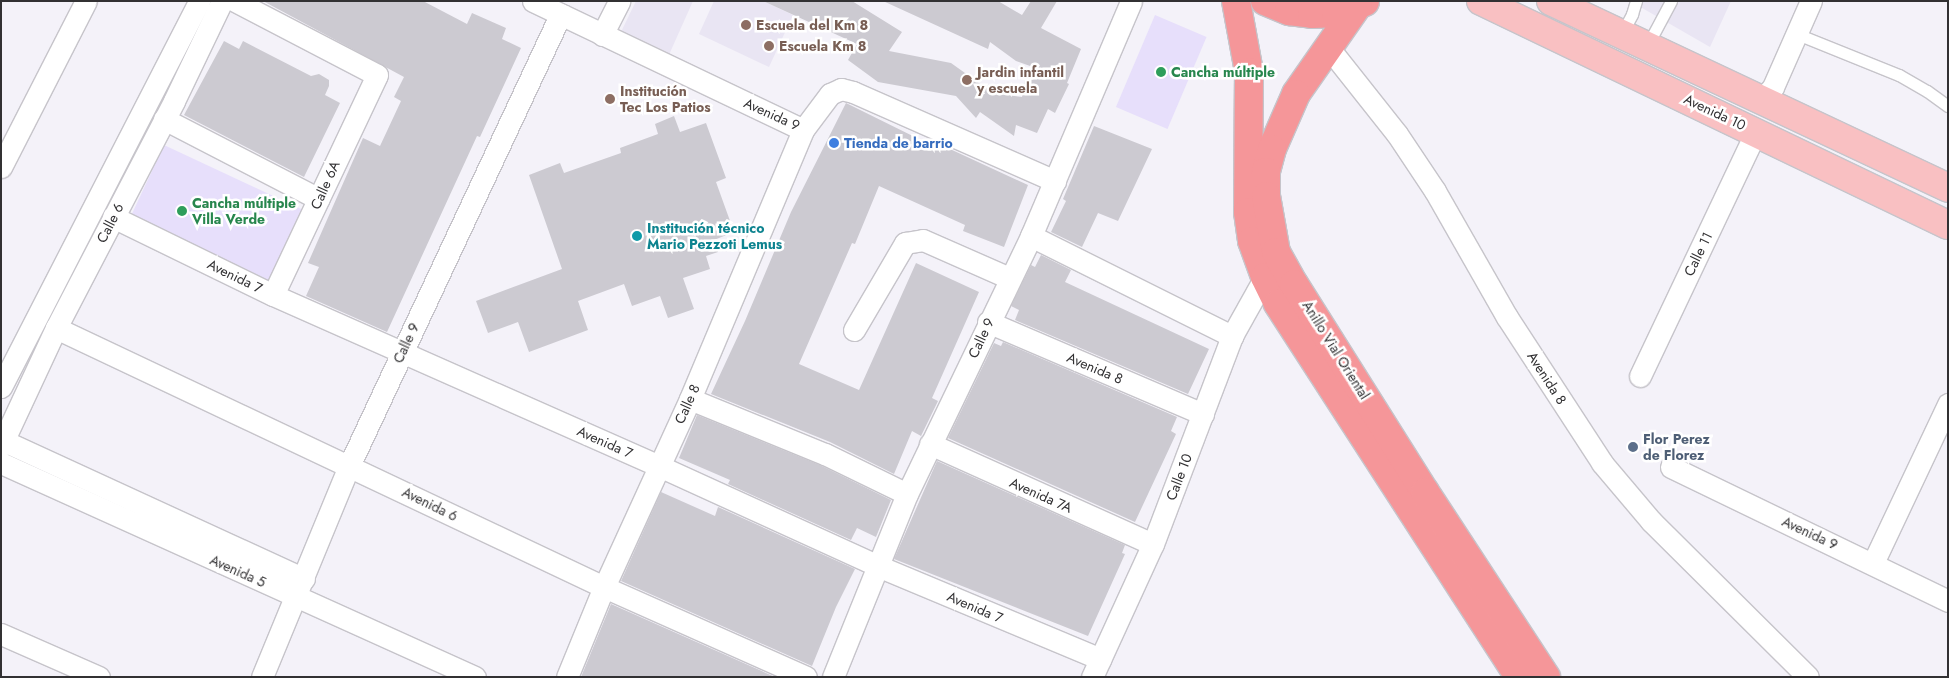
<!DOCTYPE html>
<html>
<head>
<meta charset="utf-8">
<style>
  body { margin:0 }
  #map { position:relative; width:1949px; height:678px; overflow:hidden; background:#f4f2f9; font-family:Jost,sans-serif }
  div>[style] { position:absolute }
  [style*='--x'] { left:calc(var(--x)*1px); top:calc(var(--y)*1px); width:calc(var(--w)*1px); rotate:calc(var(--a)*1deg) }
  .built>* { inset:0; background:#e9e5f3 }
  .green>* { inset:0; background:#e7dffb; transform-origin:0 0 }
  .building>* { inset:0; background:#cccad1 }
  .roads { filter:drop-shadow(1px 0 #c6c4ca) drop-shadow(-1px 0 #c6c4ca) drop-shadow(0 1px #c6c4ca) drop-shadow(0 -1px #c6c4ca) }
  .lane>* { height:11px; margin:-5.5px; padding:0 5.5px; transform-origin:5.5px; border-radius:5.5px; background:#fff }
  .street>* { height:21px; margin:-10.5px; padding:0 10.5px; transform-origin:10.5px; border-radius:10.5px; background:#fff }
  .primary>* { height:28px; margin:-14px; padding:0 14px; transform-origin:14px; border-radius:14px; background:#f9c0c2 }
  .highway>* { height:28px; margin:-14px; padding:0 14px; transform-origin:14px; border-radius:14px; background:#f59699 }
  .dots>* { width:14px; height:14px; translate:-50% -50%; box-sizing:border-box; border:2px solid #fff; border-radius:50% }
  span { translate:-50% -50%; white-space:nowrap; text-align:center; line-height:1.15; -webkit-text-stroke:5px #fff; paint-order:stroke }
  .education-label { font-size:14px; color:#785e54; font-weight:700 }
  .left { translate:0 -50%; text-align:left }
  .leisure-label { font-size:14px; color:#27864d; font-weight:700 }
  .street-label { font-size:14px; color:#323133 }
  .shop-label { font-size:14px; color:#366cbe; font-weight:700 }
  .culture-label { font-size:14px; color:#0d838f; font-weight:700 }
  .service-label { font-size:14px; color:#4e5e75; font-weight:700 }
  .frame { position:absolute; inset:0; border:2px solid #323133; pointer-events:none }
</style>
</head>
<body>
<div id="map">
  <div class="built">
    <div style="clip-path:polygon(636px 1px,693px 1px,668px 57px,620px 34px)"></div>
    <div style="clip-path:polygon(714px 1px,763px 1px,793px 15px,769px 67px,699px 34px)"></div>
    <div style="clip-path:polygon(1630px 1px,1731px 1px,1710px 47px)"></div>
  </div>
  <div class="green">
    <div style="left:1155px;top:15px;width:56px;height:100px;rotate:23deg"></div>
    <div style="left:164px;top:145px;width:153px;height:84px;rotate:25deg"></div>
  </div>
  <div class="building">
    <div style="clip-path:polygon(263px 1px,423px 1px,467px 24px,472px 13px,506px 28px,502px 39px,521px 48px,480px 137px,477px 136px,387px 332px,306px 296px,319px 267px,308px 263px,363px 138px,380px 146px,401px 101px,394px 97px,404px 77px)"></div>
    <div style="clip-path:polygon(763px 1px,852px 1px,902px 32px,889px 51px,951px 63px,993px 93px,1022px 97px,1025px 76px,1031px 77px,1033px 67px,1016px 61px,990px 42px,988px 49px,883px 1px,998px 1px,1022px 15px,1031px 1px,1057px 1px,1041px 28px,1081px 49px,1067px 83px,1069px 84px,1055px 113px,1048px 109px,1037px 133px,1016px 125px,1014px 136px,980px 112px,976px 118px,956px 96px,878px 82px,848px 60px,857px 44px)"></div>
    <div style="clip-path:polygon(224px 41px,239px 49px,243px 41px,311px 76px,319px 74px,329px 80px,329px 86px,325px 95px,340px 103px,304px 177px,184px 115px)"></div>
    <div style="clip-path:polygon(846px 103px,935px 147px,937px 143px,1028px 185px,1004px 247px,963px 231px,965px 225px,879px 186px,855px 244px,852px 243px,799px 364px,859px 390px,916px 263px,979px 292px,932px 398px,938px 401px,921px 436px,912px 431px,894px 474px,830px 442px,711px 394px,745px 321px,791px 212px)"></div>
    <div style="clip-path:polygon(674px 116px,680px 132px,706px 123px,726px 178px,716px 182px,734px 232px,714px 240px,718px 252px,706px 256px,710px 269px,683px 278px,694px 309px,668px 318px,660px 296px,632px 306px,624px 284px,578px 301px,588px 330px,529px 352px,518px 322px,488px 333px,476px 301px,562px 269px,529px 175px,560px 163px,564px 173px,621px 153px,620px 148px,658px 134px,655px 124px)"></div>
    <div style="clip-path:polygon(1094px 126px,1152px 149px,1118px 221px,1098px 213px,1082px 247px,1051px 232px,1066px 201px,1063px 199px)"></div>
    <div style="clip-path:polygon(1041px 255px,1071px 270px,1065px 282px,1209px 349px,1188px 394px,1015px 320px,1019px 310px,1011px 306px,1031px 265px,1035px 267px)"></div>
    <div style="clip-path:polygon(1003px 342px,1177px 417px,1171px 431px,1176px 434px,1135px 522px,948px 438px,994px 343px,1001px 346px)"></div>
    <div style="clip-path:polygon(697px 415px,820px 465px,891px 500px,876px 537px,857px 528px,851px 540px,728px 484px,730px 480px,679px 458px)"></div>
    <div style="clip-path:polygon(937px 461px,1125px 545px,1122px 553px,1125px 554px,1088px 636px,894px 559px)"></div>
    <div style="clip-path:polygon(661px 492px,715px 516px,718px 507px,855px 569px,836px 607px,812px 666px,621px 581px)"></div>
    <div style="clip-path:polygon(611px 604px,775px 677px,581px 677px)"></div>
  </div>
  <div class="roads">
    <div class="lane">
      <div style="--x:1797;--y:34;--w:110;--a:21.9"></div>
      <div style="--x:1899;--y:75;--w:32;--a:30"></div>
      <div style="--x:1927;--y:91;--w:26;--a:36"></div>
      <div style="--x:1621;--y:35;--w:24;--a:-62"></div>
      <div style="--x:1632;--y:14;--w:14;--a:-73"></div>
      <div style="--x:1647;--y:46;--w:51;--a:-61.9"></div>
    </div>
    <div class="street">
      <div style="--x:235;--y:1;--w:160;--a:27.5"></div>
      <div style="--x:377;--y:75;--w:243;--a:115.3"></div>
      <div style="--x:533;--y:1;--w:299;--a:25.5"></div>
      <div style="--x:602;--y:35;--w:38;--a:-63"></div>
      <div style="--x:1328;--y:47;--w:111;--a:51.6"></div>
      <div style="--x:1397;--y:134;--w:69;--a:56.3"></div>
      <div style="--x:1435;--y:191;--w:145;--a:60.3"></div>
      <div style="--x:1507;--y:317;--w:174;--a:56.9"></div>
      <div style="--x:1602;--y:463;--w:76;--a:49.8"></div>
      <div style="--x:1651;--y:521;--w:221;--a:44.8"></div>
      <div style="--x:1762;--y:99;--w:16;--a:-47"></div>
      <div style="--x:1773;--y:87;--w:94;--a:-66.2"></div>
      <div style="--x:164;--y:119;--w:174;--a:27.3"></div>
      <div style="--x:1;--y:167;--w:186;--a:-62.9"></div>
      <div style="--x:113;--y:217;--w:178;--a:26"></div>
      <div style="--x:273;--y:295;--w:422;--a:23.9"></div>
      <div style="--x:659;--y:466;--w:241;--a:24.5"></div>
      <div style="--x:878;--y:566;--w:241;--a:22.7"></div>
      <div style="--x:1031;--y:236;--w:225;--a:26.5"></div>
      <div style="--x:988;--y:322;--w:234;--a:23.2"></div>
      <div style="--x:56;--y:328;--w:606;--a:25.3"></div>
      <div style="--x:604;--y:587;--w:221;--a:24"></div>
      <div style="--x:854;--y:330;--w:101;--a:-59.6"></div>
      <div style="--x:905;--y:243;--w:18;--a:-9"></div>
      <div style="--x:923;--y:240;--w:94;--a:23.8"></div>
      <div style="--x:1640;--y:376;--w:270;--a:-64.6"></div>
      <div style="--x:1;--y:387;--w:434;--a:-62.8"></div>
      <div style="--x:690;--y:399;--w:146;--a:22.2"></div>
      <div style="--x:825;--y:454;--w:91;--a:26"></div>
      <div style="--x:4;--y:441;--w:330;--a:24.7"></div>
      <div style="--x:930;--y:444;--w:244;--a:24.2"></div>
      <div style="--x:1;--y:446;--w:130;--a:-65"></div>
      <div style="--x:56;--y:328;--w:256;--a:-62.5"></div>
      <div style="--x:174;--y:101;--w:111;--a:-64.4"></div>
      <div style="--x:1;--y:463;--w:520;--a:24.3"></div>
      <div style="--x:1671;--y:467;--w:308;--a:25.8"></div>
      <div style="--x:1873;--y:563;--w:176;--a:-64.7"></div>
      <div style="--x:1;--y:634;--w:107;--a:23.7"></div>
      <div style="--x:262;--y:677;--w:228;--a:-67.6"></div>
      <div style="--x:349;--y:466;--w:499;--a:-64.9"></div>
      <div style="--x:567;--y:677;--w:97;--a:-67.7"></div>
      <div style="--x:604;--y:587;--w:207;--a:-65.4"></div>
      <div style="--x:690;--y:399;--w:292;--a:-67.2"></div>
      <div style="--x:803;--y:130;--w:45;--a:-53.1"></div>
      <div style="--x:830;--y:94;--w:12;--a:-24"></div>
      <div style="--x:841;--y:89;--w:12;--a:14"></div>
      <div style="--x:853;--y:92;--w:221;--a:23.8"></div>
      <div style="--x:833;--y:677;--w:197;--a:-68"></div>
      <div style="--x:907;--y:494;--w:286;--a:-64.3"></div>
      <div style="--x:1031;--y:236;--w:255;--a:-66.9"></div>
      <div style="--x:1092;--y:677;--w:146;--a:-65.4"></div>
      <div style="--x:1153;--y:544;--w:222;--a:-69.2"></div>
      <div style="--x:1232;--y:336;--w:68;--a:-60.8"></div>
    </div>
    <div class="primary">
      <div style="--x:1481;--y:1;--w:518;--a:25.63"></div>
      <div style="--x:1551;--y:1;--w:439;--a:25.2"></div>
    </div>
    <div class="highway">
      <div style="--x:1236;--y:1;--w:72;--a:79.6"></div>
      <div style="--x:1249;--y:72;--w:140;--a:90.4"></div>
      <div style="--x:1248;--y:212;--w:29;--a:82"></div>
      <div style="--x:1252;--y:241;--w:38;--a:70"></div>
      <div style="--x:1265;--y:277;--w:30;--a:64"></div>
      <div style="--x:1278;--y:304;--w:444;--a:57.1"></div>
      <div style="--x:1265;--y:1;--w:26;--a:23"></div>
      <div style="--x:1289;--y:11;--w:23;--a:7"></div>
      <div style="--x:1312;--y:14;--w:24;--a:-2"></div>
      <div style="--x:1336;--y:13;--w:31;--a:-21"></div>
      <div style="--x:1358;--y:5;--w:108;--a:124.9"></div>
      <div style="--x:1296;--y:94;--w:60;--a:113.6"></div>
      <div style="--x:1272;--y:149;--w:24;--a:105"></div>
      <div style="--x:1266;--y:172;--w:24;--a:90"></div>
      <div style="--x:1266;--y:196;--w:57;--a:79.9"></div>
      <div style="--x:1276;--y:252;--w:37;--a:61"></div>
      <div style="--x:1294;--y:284;--w:246;--a:57.8"></div>
      <div style="--x:1425;--y:492;--w:221;--a:56.8"></div>
    </div>
  </div>
  <div class="dots">
    <div style="left:746px;top:25px;background:#8d6e63"></div>
    <div style="left:769px;top:46px;background:#8d6e63"></div>
    <div style="left:1161px;top:72px;background:#2e9e5b"></div>
    <div style="left:967px;top:80px;background:#8d6e63"></div>
    <div style="left:610px;top:99px;background:#8d6e63"></div>
    <div style="left:834px;top:143px;background:#3f7fe0"></div>
    <div style="left:182px;top:211px;background:#2e9e5b"></div>
    <div style="left:637px;top:236px;background:#0f9aa8"></div>
    <div style="left:1633px;top:447px;background:#5c6f8a"></div>
  </div>
  <div class="education-label">
    <span class="left" style="left:756px;top:25px">Escuela del Km 8</span>
    <span class="left" style="left:779px;top:46px">Escuela Km 8</span>
    <span class="left" style="left:977px;top:80px">Jardin infantil<br>y escuela</span>
    <span class="left" style="left:620px;top:99px">Institución<br>Tec Los Patios</span>
  </div>
  <div class="leisure-label">
    <span class="left" style="left:1171px;top:72px">Cancha múltiple</span>
    <span class="left" style="left:192px;top:211px">Cancha múltiple<br>Villa Verde</span>
  </div>
  <div class="street-label">
    <span style="left:1715px;top:112px;rotate:25deg">Avenida 10</span>
    <span style="left:772px;top:114px;rotate:24deg">Avenida 9</span>
    <span style="left:325px;top:185px;rotate:-66deg">Calle 6A</span>
    <span style="left:110px;top:223px;rotate:-63deg">Calle 6</span>
    <span style="left:1698px;top:254px;rotate:-64deg">Calle 11</span>
    <span style="left:235px;top:276px;rotate:26deg">Avenida 7</span>
    <span style="left:981px;top:338px;rotate:-65deg">Calle 9</span>
    <span style="left:406px;top:343px;rotate:-65deg">Calle 9</span>
    <span style="left:1336px;top:350px;rotate:58deg">Anillo Vial Oriental</span>
    <span style="left:1095px;top:368px;rotate:23deg">Avenida 8</span>
    <span style="left:1547px;top:378px;rotate:57deg">Avenida 8</span>
    <span style="left:687px;top:404px;rotate:-66deg">Calle 8</span>
    <span style="left:605px;top:442px;rotate:24deg">Avenida 7</span>
    <span style="left:1179px;top:477px;rotate:-69deg">Calle 10</span>
    <span style="left:1041px;top:495px;rotate:24deg">Avenida 7A</span>
    <span style="left:430px;top:504px;rotate:26deg">Avenida 6</span>
    <span style="left:1810px;top:533px;rotate:25deg">Avenida 9</span>
    <span style="left:238px;top:571px;rotate:24deg">Avenida 5</span>
    <span style="left:975px;top:607px;rotate:23deg">Avenida 7</span>
  </div>
  <div class="shop-label">
    <span class="left" style="left:844px;top:143px">Tienda de barrio</span>
  </div>
  <div class="culture-label">
    <span class="left" style="left:647px;top:236px">Institución técnico<br>Mario Pezzoti Lemus</span>
  </div>
  <div class="service-label">
    <span class="left" style="left:1643px;top:447px">Flor Perez<br>de Florez</span>
  </div>
  <div class="frame"></div>
</div>
</body>
</html>
